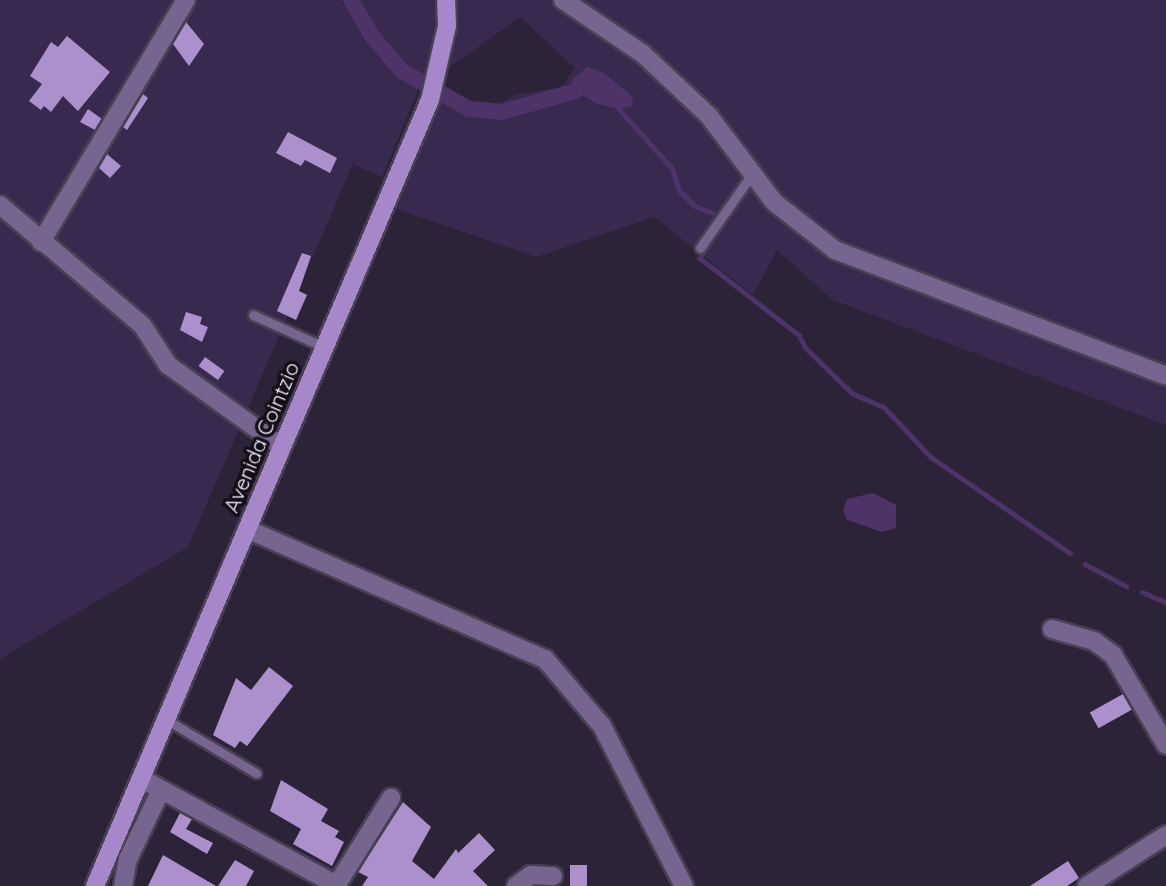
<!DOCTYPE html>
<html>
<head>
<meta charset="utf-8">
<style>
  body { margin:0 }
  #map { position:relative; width:1166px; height:886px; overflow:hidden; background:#2d2339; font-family:Quicksand,sans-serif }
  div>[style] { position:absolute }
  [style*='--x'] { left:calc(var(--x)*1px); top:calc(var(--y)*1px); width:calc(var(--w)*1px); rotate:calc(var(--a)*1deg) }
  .green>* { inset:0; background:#3a294e }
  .water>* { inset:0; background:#4d3368 }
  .stream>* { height:4.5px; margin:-2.25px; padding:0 2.25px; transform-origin:2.25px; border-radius:2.25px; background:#4d3368 }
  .canal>* { height:16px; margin:-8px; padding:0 8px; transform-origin:8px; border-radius:8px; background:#4d3368 }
  .building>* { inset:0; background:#ab90cc; transform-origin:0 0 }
  .roads { filter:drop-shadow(2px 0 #494055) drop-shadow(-2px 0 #494055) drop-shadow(0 2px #494055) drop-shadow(0 -2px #494055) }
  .service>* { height:9px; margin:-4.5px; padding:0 4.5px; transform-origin:4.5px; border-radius:4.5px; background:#78658f }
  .minor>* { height:18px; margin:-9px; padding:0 9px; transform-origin:9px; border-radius:9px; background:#78658f }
  .secondary>* { height:18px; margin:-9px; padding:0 9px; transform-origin:9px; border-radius:9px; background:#a587ca }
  span { translate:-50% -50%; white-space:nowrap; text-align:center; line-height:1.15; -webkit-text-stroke:7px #130f19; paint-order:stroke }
  .street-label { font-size:21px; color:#f7f2fe }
</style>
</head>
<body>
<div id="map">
  <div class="green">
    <div style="clip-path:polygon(0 0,1166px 0,1166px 425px,833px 300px,777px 250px,753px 295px,654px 217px,536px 257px,397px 209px,445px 91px,469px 103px,485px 101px,497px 106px,515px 95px,562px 87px,575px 68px,520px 17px,418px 90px,382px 177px,353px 164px,188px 547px,0 659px)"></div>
  </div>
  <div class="water">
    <div style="clip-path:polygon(587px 67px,604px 73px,632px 96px,633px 106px,619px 109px,597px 104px,576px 91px,571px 81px)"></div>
    <div style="clip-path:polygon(873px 493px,896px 505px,896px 528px,882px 532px,847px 520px,843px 510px,847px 499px)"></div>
  </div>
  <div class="stream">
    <div style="--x:619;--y:109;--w:79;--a:48.1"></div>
    <div style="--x:672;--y:168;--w:24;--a:71"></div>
    <div style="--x:680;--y:191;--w:21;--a:45"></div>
    <div style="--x:695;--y:206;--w:19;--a:21"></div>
    <div style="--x:723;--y:225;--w:40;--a:124.9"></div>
    <div style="--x:700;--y:258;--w:125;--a:37.9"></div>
    <div style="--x:799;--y:335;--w:15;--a:62"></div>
    <div style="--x:806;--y:348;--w:64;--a:44.4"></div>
    <div style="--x:852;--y:393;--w:35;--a:24"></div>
    <div style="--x:884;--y:407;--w:69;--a:46.8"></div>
    <div style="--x:931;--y:457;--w:169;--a:34.6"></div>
    <div style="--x:1085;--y:564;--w:47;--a:28.2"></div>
    <div style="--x:1142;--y:592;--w:26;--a:23"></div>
  </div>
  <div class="canal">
    <div style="--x:351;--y:0;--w:42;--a:59.7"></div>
    <div style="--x:372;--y:36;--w:46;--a:49.4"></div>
    <div style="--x:402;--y:71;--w:77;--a:29.6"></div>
    <div style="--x:469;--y:109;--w:33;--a:5"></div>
    <div style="--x:502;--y:112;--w:77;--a:-15.8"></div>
  </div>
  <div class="building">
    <div style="clip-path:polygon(186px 22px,204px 44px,189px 66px,173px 44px)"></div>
    <div style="clip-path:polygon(67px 36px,110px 72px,78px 111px,63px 96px,51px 112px,44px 106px,41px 110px,29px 101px,42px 84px,30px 76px,51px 42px,58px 47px)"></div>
    <div style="clip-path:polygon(143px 94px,148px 98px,127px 130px,123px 127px)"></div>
    <div style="clip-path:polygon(88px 109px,102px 119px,95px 130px,80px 122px)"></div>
    <div style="clip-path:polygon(288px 132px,337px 158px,330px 173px,305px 160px,301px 166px,276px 153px)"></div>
    <div style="clip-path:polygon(107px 154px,121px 166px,110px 178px,99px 168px)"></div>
    <div style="clip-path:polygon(302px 253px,311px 256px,299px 291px,307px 295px,296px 320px,277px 311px)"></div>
    <div style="clip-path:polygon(186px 312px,202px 317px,200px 324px,208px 327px,202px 342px,180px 330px)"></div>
    <div style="left:205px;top:357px;width:24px;height:11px;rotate:36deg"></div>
    <div style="clip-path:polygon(269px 667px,293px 686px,247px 746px,240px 741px,235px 748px,213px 735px,236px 678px,251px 690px)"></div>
    <div style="left:1123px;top:694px;width:18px;height:38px;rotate:61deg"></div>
    <div style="clip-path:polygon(281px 780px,328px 809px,321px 821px,339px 831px,335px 837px,344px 842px,332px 866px,293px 844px,301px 829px,270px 811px)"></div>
    <div style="clip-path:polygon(403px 802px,431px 827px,412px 861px,434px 879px,456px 849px,458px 853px,479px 833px,495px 850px,473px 871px,488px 886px,362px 886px,368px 877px,358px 872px)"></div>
    <div style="clip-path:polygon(180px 813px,192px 819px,186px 829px,213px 843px,207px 854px,170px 832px)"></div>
    <div style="clip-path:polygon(163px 855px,192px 872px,216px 886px,148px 886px)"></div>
    <div style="clip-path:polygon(235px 860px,254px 871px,246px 886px,218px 886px)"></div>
    <div style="clip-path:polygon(1068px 861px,1079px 878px,1067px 886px,1030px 886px)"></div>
    <div style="left:570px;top:865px;width:17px;height:21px"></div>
  </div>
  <div class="roads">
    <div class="service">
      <div style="--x:700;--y:248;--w:90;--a:-54.9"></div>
      <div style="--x:253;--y:315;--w:78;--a:24.3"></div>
      <div style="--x:167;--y:720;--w:104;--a:30.8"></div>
    </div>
    <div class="minor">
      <div style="--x:563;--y:0;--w:97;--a:34"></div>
      <div style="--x:643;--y:54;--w:91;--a:43.2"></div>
      <div style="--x:709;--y:116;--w:108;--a:52.9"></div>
      <div style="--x:774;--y:202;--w:78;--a:38.2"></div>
      <div style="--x:835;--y:250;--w:354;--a:20.8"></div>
      <div style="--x:0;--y:205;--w:186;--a:40.2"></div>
      <div style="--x:142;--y:325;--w:48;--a:57"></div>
      <div style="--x:168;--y:365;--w:140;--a:35.7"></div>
      <div style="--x:41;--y:242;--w:282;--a:-59.1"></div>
      <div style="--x:247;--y:529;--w:325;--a:23.6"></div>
      <div style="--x:545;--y:659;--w:88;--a:49.6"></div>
      <div style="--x:602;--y:726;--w:180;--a:62.9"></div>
      <div style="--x:1052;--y:629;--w:44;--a:15.9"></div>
      <div style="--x:1094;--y:641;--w:24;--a:36"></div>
      <div style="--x:1113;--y:655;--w:104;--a:59.5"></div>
      <div style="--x:142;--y:779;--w:223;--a:28.6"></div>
      <div style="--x:123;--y:886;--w:27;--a:-80"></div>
      <div style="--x:128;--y:859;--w:76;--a:-64.4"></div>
      <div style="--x:336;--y:886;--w:104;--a:-58"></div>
      <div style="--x:516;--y:886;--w:19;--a:-36"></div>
      <div style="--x:531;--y:875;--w:22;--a:3"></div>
      <div style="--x:1087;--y:886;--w:94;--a:-32.8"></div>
    </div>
    <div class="secondary">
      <div style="--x:95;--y:886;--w:854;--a:-66.92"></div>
      <div style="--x:430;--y:100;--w:76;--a:-77.1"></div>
      <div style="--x:447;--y:26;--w:26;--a:-92"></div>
    </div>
  </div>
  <div class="street-label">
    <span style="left:261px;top:437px;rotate:-67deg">Avenida Cointzio</span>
  </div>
</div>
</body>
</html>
